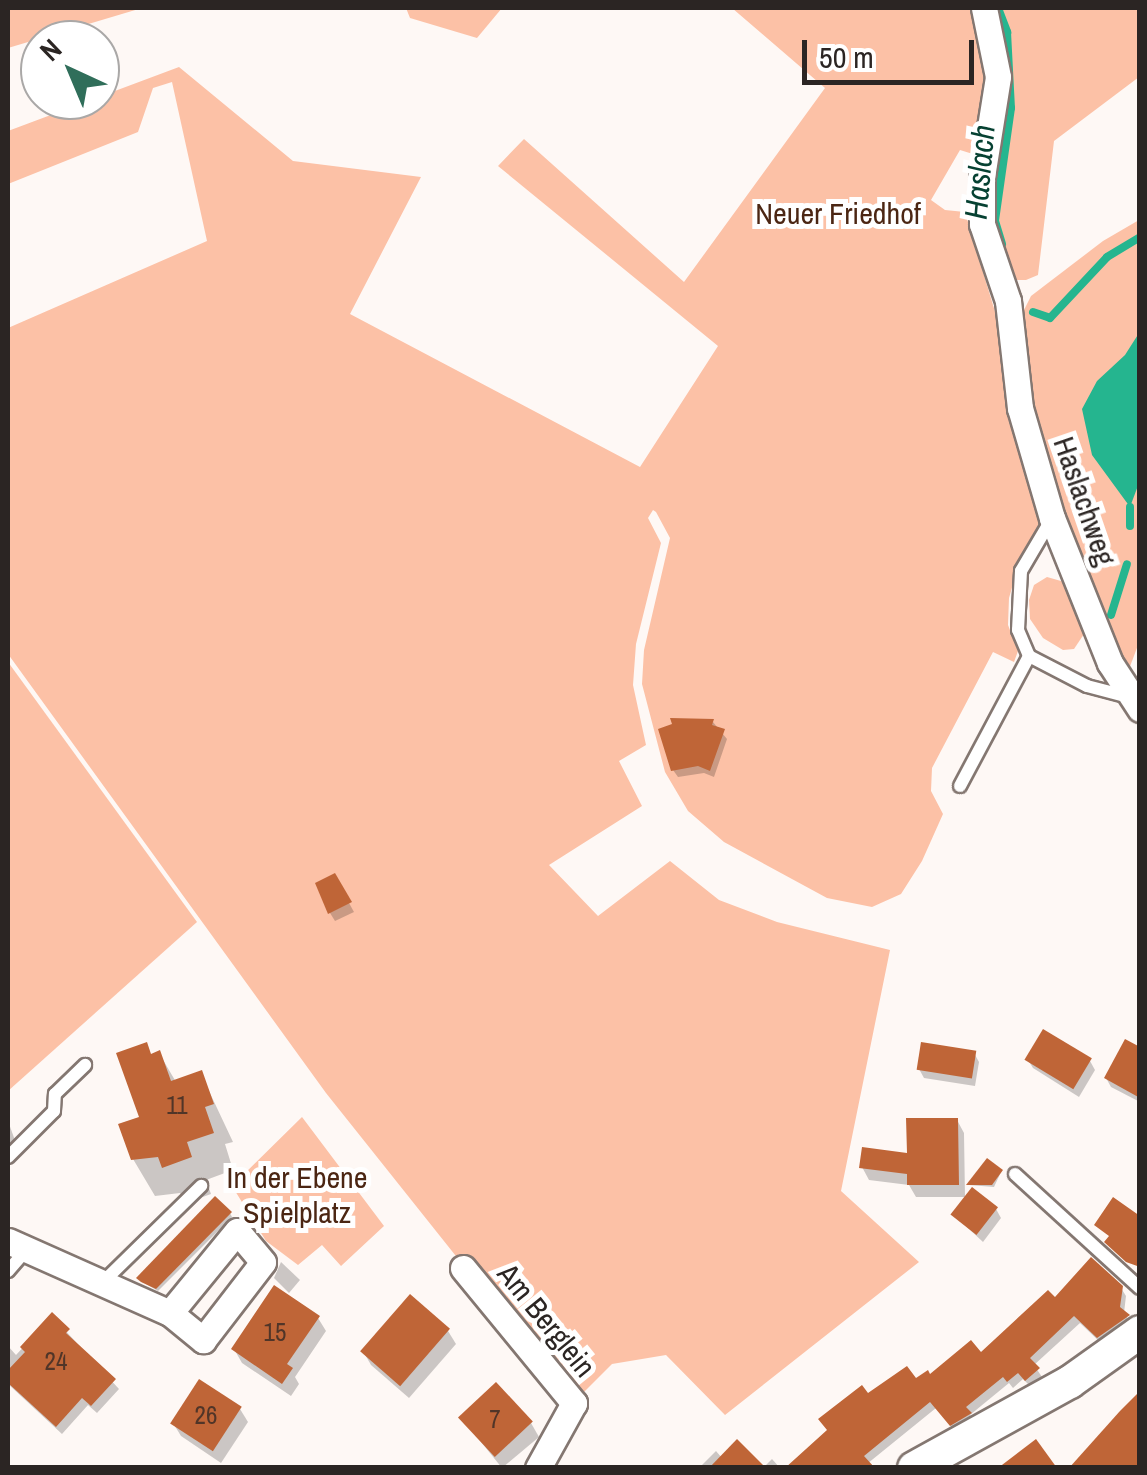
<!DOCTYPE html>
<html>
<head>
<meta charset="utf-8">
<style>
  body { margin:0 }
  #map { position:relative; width:1147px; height:1475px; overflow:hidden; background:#fef8f5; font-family:"Archivo Narrow",sans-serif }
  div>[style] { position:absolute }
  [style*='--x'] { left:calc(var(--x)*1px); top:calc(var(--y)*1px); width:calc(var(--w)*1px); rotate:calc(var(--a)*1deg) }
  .green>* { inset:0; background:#fcc1a6 }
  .water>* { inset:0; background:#25b58f }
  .shadow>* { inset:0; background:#0003 }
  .stream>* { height:8px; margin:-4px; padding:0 4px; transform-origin:4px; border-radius:4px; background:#25b58f }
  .building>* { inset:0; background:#bf6537; transform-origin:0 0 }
  .roads { filter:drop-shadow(2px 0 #847771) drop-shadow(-2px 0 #847771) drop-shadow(0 2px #847771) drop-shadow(0 -2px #847771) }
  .service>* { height:12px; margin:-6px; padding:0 6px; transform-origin:6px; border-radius:6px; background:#fff }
  .minor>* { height:25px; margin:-12.5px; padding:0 12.5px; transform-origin:12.5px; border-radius:12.5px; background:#fff }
  .tertiary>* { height:32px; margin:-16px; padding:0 16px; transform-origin:16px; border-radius:16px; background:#fff }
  span { translate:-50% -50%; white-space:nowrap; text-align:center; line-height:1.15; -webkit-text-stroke:10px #fff; paint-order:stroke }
  .number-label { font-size:25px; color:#503528 }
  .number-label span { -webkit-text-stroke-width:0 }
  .park-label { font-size:30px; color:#4b2613 }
  .street-label { font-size:30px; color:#2b2523 }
  .water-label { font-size:32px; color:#064132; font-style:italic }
  .frame { position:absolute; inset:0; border:10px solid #2b2523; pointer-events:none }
  .north { position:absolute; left:20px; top:20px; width:100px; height:100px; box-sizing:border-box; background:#fff; border:2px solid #aaa8a7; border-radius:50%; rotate:316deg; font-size:28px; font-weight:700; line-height:40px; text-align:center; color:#2b2523 }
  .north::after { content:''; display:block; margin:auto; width:35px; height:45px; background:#306e5a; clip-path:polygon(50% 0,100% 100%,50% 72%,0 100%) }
  .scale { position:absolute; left:802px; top:40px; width:172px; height:45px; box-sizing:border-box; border:5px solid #2b2523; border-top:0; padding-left:12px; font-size:30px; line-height:35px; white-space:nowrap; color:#2b2523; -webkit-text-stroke:8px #fff; paint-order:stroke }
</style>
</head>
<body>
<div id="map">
  <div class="green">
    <div style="clip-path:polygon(8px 8px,142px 8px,8px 48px)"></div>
    <div style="clip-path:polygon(406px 8px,502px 8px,477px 38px,410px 18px)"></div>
    <div style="clip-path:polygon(732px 8px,973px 8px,987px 75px,976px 155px,960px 150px,931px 200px,945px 210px,965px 212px,996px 315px,1044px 518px,1019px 564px,1009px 598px,1008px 625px,1018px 651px,1014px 662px,993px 652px,932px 768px,931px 791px,943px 814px,922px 861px,901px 894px,872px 907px,827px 898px,724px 842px,688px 811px,665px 772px,642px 684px,644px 650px,670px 538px,656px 512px,653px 510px,648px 518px,661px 543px,636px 644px,633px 685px,646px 745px,619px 761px,642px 806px,549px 865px,598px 916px,670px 861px,719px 900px,777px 922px,890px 950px,841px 1191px,919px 1262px,725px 1415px,666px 1355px,612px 1364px,573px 1403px,326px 1093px,8px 654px,8px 328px,207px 241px,172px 82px,153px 88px,138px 132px,8px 184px,8px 131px,179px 67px,293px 161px,421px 177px,350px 314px,640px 467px,718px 346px,498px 166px,524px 139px,684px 282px,825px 88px)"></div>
    <div style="clip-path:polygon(991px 8px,1139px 8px,1139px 77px,1054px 141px,1038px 275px,1026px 280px,1009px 280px,1004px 273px,987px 192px)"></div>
    <div style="clip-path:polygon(1139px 220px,1140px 640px,1129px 669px,1112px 641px,1060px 506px,1041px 447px,1021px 352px,1024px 310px,1031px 296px,1103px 241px)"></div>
    <div style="clip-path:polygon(1047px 577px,1068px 583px,1086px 631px,1074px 649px,1063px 650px,1043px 638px,1030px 619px,1029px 600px,1034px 585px)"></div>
    <div style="clip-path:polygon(8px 662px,197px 922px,8px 1091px)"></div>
    <div style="clip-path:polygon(302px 1117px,384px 1226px,341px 1266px,322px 1245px,298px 1265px,266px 1241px,232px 1186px)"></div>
  </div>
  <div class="water">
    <div style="clip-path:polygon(1139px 333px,1139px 483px,1130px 507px,1092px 455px,1082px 409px,1097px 381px,1125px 355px)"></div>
  </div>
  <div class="shadow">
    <div style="clip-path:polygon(713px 722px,727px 739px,714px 777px,704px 773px,678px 777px,673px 770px)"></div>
    <div style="clip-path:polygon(334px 876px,354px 912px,335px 921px,330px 913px)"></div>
    <div style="clip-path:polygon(1140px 1050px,1140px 1102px,1111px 1087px,1106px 1078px)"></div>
    <div style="clip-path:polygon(159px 1053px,176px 1082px,201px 1074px,233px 1142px,225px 1144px,233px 1170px,206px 1180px,211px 1194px,186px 1203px,180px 1193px,155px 1196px,133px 1159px,152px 1056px)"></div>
    <div style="clip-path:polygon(974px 1053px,979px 1062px,975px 1086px,924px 1078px,919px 1069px)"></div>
    <div style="clip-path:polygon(1028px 1060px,1090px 1061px,1095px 1070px,1079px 1097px,1033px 1068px)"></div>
    <div style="clip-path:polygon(957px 1120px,964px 1133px,965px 1197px,916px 1197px,909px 1185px,869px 1180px,862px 1167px,909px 1156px)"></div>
    <div style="clip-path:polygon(8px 1121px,17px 1146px,8px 1156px)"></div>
    <div style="clip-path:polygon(1001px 1172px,994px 1187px,969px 1185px)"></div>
    <div style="clip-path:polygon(996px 1209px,1001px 1218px,983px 1242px,954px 1215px)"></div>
    <div style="clip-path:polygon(230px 1213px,232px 1217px,158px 1291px,141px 1281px)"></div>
    <div style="clip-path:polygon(281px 1262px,300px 1280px,289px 1293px,274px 1278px)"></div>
    <div style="clip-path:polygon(1121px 1288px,1126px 1296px,1124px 1313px,1132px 1324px,1103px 1345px,1080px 1323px,1034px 1365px,1042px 1377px,1031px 1387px,1023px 1379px,1013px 1388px,1009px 1383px,970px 1415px,974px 1422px,956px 1432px,936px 1408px,862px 1468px,868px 1397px,981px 1356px,1055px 1301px)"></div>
    <div style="clip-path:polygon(52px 1316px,119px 1389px,97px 1413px,88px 1405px,62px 1434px,8px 1384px,8px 1346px,16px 1355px)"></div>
    <div style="clip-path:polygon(318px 1318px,326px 1331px,295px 1377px,299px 1384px,291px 1396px,242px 1363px,234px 1349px)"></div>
    <div style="clip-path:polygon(448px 1331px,456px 1344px,409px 1398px,371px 1365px,363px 1351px)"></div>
    <div style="clip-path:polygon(240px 1409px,248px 1422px,221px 1463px,181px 1436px,173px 1423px)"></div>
    <div style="clip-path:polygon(461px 1417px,531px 1423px,539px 1437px,502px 1468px)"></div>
    <div style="clip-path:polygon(716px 1451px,722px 1458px,763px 1468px,699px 1468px)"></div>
    <div style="clip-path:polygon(772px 1459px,780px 1468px,763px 1468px)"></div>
  </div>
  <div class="stream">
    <div style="--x:998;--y:8;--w:26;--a:69"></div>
    <div style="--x:1007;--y:32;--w:76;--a:87"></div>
    <div style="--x:1011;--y:108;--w:114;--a:98.1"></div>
    <div style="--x:995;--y:221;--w:24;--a:73"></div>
    <div style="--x:1033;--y:312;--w:18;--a:19"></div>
    <div style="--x:1050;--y:318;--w:83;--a:-46.9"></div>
    <div style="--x:1107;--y:257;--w:39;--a:-31"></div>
    <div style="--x:1130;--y:526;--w:19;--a:-90"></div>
    <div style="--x:1111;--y:615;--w:53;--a:-72.6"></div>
  </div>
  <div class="building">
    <div style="clip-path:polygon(670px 718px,714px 719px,712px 725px,725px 729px,710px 771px,698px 766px,671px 771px,658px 729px,672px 724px)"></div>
    <div style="clip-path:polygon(335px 873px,352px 902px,328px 914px,315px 883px)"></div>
    <div style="left:1043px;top:1029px;width:57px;height:36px;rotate:31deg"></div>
    <div style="clip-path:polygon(1125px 1039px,1140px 1047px,1140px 1098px,1104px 1078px)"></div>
    <div style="clip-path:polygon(147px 1042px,151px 1054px,160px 1050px,171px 1081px,202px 1070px,214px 1104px,205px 1107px,214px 1133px,187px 1142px,192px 1157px,162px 1168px,158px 1157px,131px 1160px,118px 1124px,139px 1117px,116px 1053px)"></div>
    <div style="left:921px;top:1042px;width:56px;height:28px;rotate:9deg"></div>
    <div style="clip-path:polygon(906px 1118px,958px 1118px,959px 1185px,907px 1185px,907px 1174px,859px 1168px,862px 1147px,907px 1153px)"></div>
    <div style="clip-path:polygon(987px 1158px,1003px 1170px,992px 1185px,966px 1185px)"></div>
    <div style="left:972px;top:1187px;width:33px;height:35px;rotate:38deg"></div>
    <div style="clip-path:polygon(215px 1196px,232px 1212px,156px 1289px,141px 1282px,136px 1278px)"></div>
    <div style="clip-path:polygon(1113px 1197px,1140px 1216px,1140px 1267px,1126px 1262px,1104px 1242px,1109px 1236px,1094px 1225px)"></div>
    <div style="clip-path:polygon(1091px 1257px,1123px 1286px,1120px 1307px,1130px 1315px,1097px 1338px,1074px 1316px,1030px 1358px,1040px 1368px,1025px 1381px,1018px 1373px,1007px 1382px,1003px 1377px,966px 1407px,972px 1413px,950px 1426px,930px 1402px,864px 1456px,875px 1468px,785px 1468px,827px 1430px,818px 1419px,862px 1385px,868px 1393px,907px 1366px,916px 1378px,928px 1370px,930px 1374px,971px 1340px,981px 1352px,1048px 1290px,1055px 1297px)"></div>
    <div style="clip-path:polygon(274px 1285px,320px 1316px,287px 1364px,293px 1368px,282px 1384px,231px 1349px)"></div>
    <div style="left:410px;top:1294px;width:53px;height:76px;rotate:41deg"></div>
    <div style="clip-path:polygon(52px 1312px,70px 1329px,66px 1333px,116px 1379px,91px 1406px,82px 1398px,56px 1427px,8px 1383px,8px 1370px,25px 1352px,20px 1347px)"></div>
    <div style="left:199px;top:1379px;width:51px;height:53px;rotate:33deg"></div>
    <div style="left:496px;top:1382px;width:54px;height:52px;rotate:47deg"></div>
    <div style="clip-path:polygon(1140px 1391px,1140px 1468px,1069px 1468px,1120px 1411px)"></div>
    <div style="clip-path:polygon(737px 1439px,766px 1468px,709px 1468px)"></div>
    <div style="clip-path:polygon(1036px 1439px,1057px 1468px,998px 1468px)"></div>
  </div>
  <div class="roads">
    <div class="service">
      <div style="--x:1051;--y:520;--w:59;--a:120.5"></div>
      <div style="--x:1021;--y:571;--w:59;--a:92.9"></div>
      <div style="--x:1018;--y:630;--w:28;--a:67"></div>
      <div style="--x:1029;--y:656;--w:65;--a:27.3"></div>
      <div style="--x:1087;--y:686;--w:43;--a:14.7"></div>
      <div style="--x:960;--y:786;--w:147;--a:-62"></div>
      <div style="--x:8;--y:1157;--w:65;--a:-45"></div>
      <div style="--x:54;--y:1111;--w:17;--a:-87"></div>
      <div style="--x:55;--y:1094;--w:42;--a:-44"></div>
      <div style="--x:1015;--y:1174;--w:169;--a:42.4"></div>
      <div style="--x:8;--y:1271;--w:28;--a:-49"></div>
      <div style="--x:102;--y:1283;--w:139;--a:-44.4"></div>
    </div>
    <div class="minor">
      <div style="--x:984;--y:8;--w:70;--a:78.5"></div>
      <div style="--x:998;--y:77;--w:101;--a:99.1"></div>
      <div style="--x:982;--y:177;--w:47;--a:90"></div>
      <div style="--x:982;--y:224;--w:81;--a:71.3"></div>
      <div style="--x:1008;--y:301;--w:108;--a:83.6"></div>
      <div style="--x:1020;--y:408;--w:115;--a:73.8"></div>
      <div style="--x:1052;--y:518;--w:156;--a:68.2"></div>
      <div style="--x:1110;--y:663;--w:55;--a:56.9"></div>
      <div style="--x:8;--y:1241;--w:177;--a:24"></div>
      <div style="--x:170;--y:1313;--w:43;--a:39.3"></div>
      <div style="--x:203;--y:1340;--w:98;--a:-52.4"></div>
      <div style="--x:263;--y:1262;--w:40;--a:-130"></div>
      <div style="--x:237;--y:1231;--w:106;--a:129.3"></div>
      <div style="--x:463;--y:1268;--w:175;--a:50.6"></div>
      <div style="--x:574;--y:1403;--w:74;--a:119"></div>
    </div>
    <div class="tertiary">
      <div style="--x:914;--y:1468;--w:178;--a:-28.9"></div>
      <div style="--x:1070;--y:1382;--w:86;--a:-35.5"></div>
    </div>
  </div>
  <div class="number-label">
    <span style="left:177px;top:1105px">11</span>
    <span style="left:275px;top:1332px">15</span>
    <span style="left:56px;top:1361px">24</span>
    <span style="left:206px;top:1415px">26</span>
    <span style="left:495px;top:1419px">7</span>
  </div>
  <div class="park-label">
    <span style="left:838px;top:213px">Neuer Friedhof</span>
    <span style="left:297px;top:1194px">In der Ebene<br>Spielplatz</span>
  </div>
  <div class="street-label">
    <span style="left:1085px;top:501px;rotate:71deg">Haslachweg</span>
    <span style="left:547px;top:1320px;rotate:51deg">Am Berglein</span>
  </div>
  <div class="water-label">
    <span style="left:980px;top:172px;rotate:-85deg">Haslach</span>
  </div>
  <div class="frame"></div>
  <div class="north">N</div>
  <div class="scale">50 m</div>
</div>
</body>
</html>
